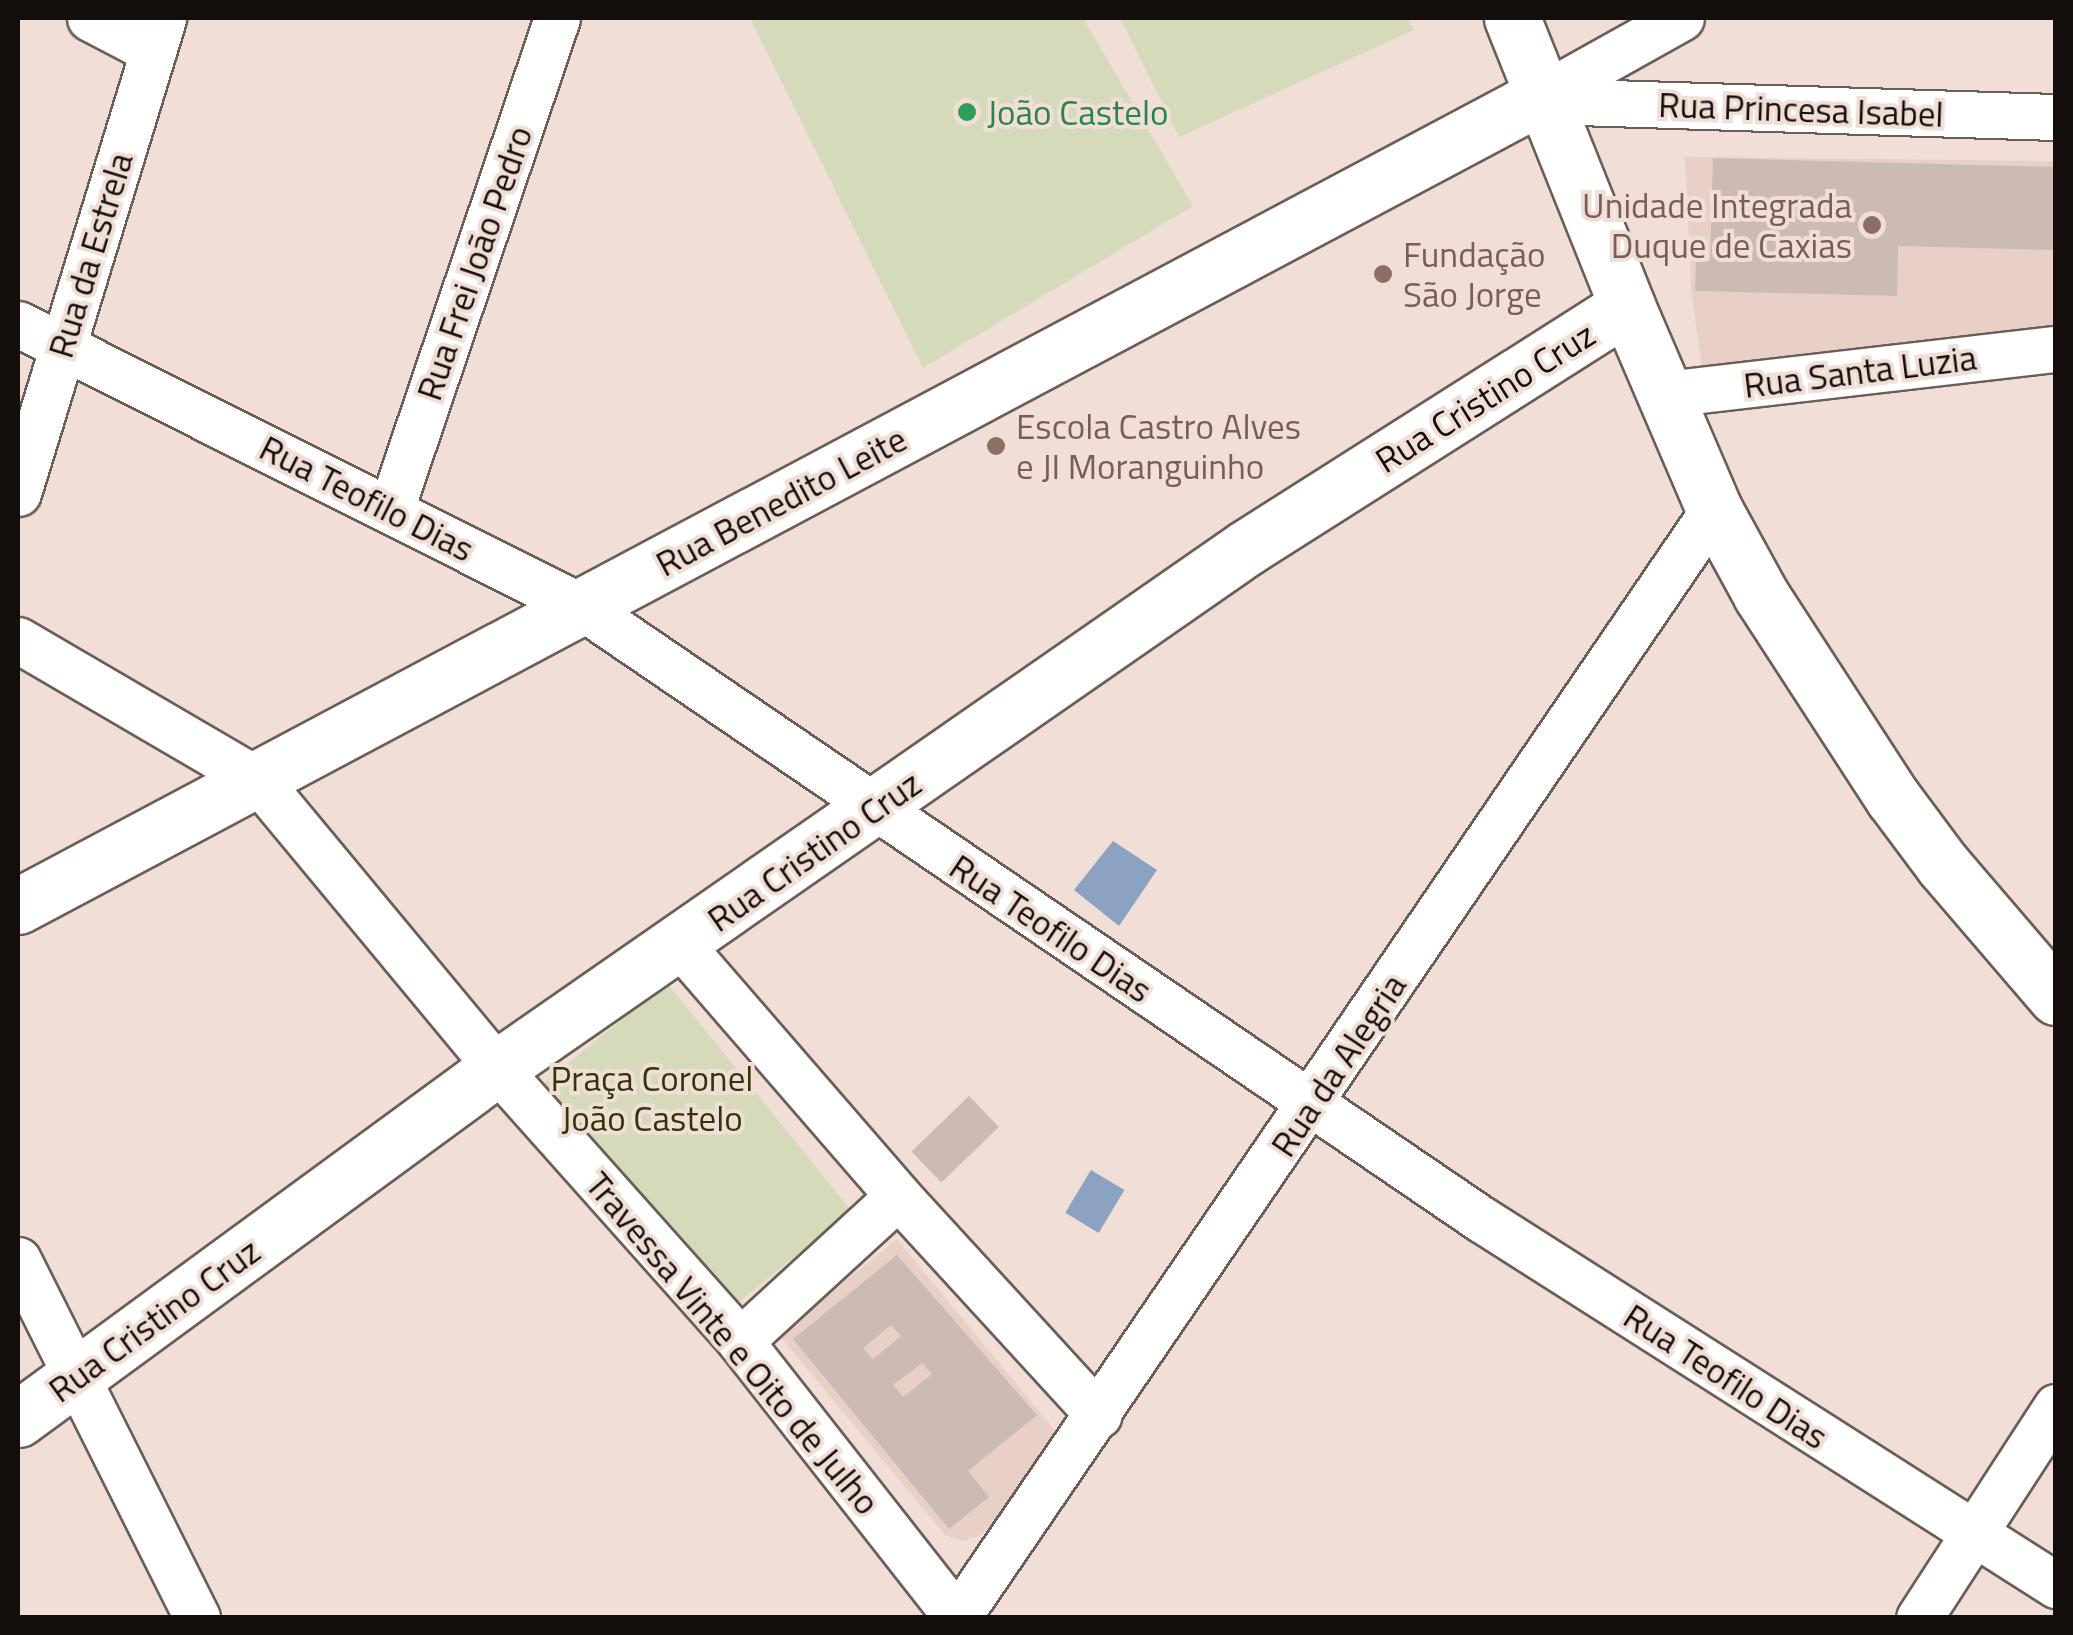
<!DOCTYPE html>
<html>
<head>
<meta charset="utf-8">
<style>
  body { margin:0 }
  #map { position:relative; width:2073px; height:1635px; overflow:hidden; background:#f1dfd7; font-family:"Titillium Web",sans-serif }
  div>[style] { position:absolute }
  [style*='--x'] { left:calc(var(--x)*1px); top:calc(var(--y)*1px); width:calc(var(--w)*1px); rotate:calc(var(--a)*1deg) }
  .education>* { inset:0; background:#e8d0c7 }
  .green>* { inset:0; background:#d5dabb; transform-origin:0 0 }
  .water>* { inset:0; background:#8ba2c1; transform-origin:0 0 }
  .building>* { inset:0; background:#ccbbb3; transform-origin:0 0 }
  .roads { filter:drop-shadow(2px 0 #6c5e57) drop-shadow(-2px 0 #6c5e57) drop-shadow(0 2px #6c5e57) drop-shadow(0 -2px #6c5e57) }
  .street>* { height:45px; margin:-22.5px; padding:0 22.5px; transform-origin:22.5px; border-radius:22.5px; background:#fff }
  .secondary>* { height:55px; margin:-27.5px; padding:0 27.5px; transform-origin:27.5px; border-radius:27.5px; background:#fff }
  .dots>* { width:28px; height:28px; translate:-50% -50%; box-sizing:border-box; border:5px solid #f1dfd7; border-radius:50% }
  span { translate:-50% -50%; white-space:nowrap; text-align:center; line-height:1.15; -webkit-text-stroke:8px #f1dfd7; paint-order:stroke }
  .street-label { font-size:35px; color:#130e0b }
  .leisure-label { font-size:35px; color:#27864d }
  .left { translate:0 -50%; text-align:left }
  .education-label { font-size:35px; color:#785e54 }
  .right { translate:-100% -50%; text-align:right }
  .park-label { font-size:35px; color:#313607 }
  .frame { position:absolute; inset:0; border:20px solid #130e0b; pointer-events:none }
</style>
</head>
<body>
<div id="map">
  <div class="education">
    <div style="clip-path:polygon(1685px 157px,2055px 161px,2055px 340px,1704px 381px,1691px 289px)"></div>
    <div style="clip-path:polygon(897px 1239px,1057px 1433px,1014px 1508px,979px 1536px,962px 1541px,945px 1535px,779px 1335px)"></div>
  </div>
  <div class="green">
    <div style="clip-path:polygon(750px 18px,1083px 18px,1193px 206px,923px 368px)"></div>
    <div style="clip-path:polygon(1120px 18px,1407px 18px,1414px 30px,1179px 137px)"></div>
    <div style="left:667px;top:983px;width:293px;height:173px;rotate:51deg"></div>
  </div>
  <div class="water">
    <div style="clip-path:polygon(1113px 841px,1157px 870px,1119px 926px,1074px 890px)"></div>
    <div style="left:1091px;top:1170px;width:39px;height:50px;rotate:31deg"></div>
  </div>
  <div class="building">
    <div style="clip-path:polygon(1713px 158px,2056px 167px,2056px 250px,1898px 246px,1897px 296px,1695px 291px,1696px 261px,1710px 261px)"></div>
    <div style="left:969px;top:1096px;width:43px;height:80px;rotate:46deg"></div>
    <div style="clip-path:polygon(evenodd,897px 1255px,1037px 1415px,968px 1471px,989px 1497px,949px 1529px,793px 1339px,897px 1255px,891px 1325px,901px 1336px,873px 1359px,863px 1348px,891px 1325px,897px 1255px,922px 1363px,932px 1374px,903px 1397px,893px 1385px,922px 1363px)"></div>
  </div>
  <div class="roads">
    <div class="street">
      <div style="--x:90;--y:18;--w:71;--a:27.6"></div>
      <div style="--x:1543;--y:95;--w:158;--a:-29.2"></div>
      <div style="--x:1546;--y:101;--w:510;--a:1.8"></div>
      <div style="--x:18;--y:324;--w:631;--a:26.65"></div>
      <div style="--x:582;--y:607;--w:1088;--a:34.25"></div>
      <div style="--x:1481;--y:1219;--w:682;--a:32.48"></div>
      <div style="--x:1665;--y:394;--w:394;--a:-6.6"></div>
      <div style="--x:18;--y:493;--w:497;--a:-73"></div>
      <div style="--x:391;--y:509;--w:518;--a:-71.32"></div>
      <div style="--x:18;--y:640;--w:278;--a:30.3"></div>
      <div style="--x:258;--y:780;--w:374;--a:50.3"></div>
      <div style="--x:497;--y:1068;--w:365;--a:48.3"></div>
      <div style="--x:740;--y:1341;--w:352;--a:51.9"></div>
      <div style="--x:957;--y:1618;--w:1343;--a:-55.68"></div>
      <div style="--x:680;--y:944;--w:333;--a:49.1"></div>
      <div style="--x:898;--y:1196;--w:297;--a:47.5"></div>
      <div style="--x:18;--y:1260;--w:400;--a:63.4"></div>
      <div style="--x:740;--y:1341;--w:214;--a:-42.5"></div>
      <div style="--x:1919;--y:1618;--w:252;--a:-57"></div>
    </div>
    <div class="secondary">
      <div style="--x:1512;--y:18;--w:310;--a:68.2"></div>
      <div style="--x:1627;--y:306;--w:221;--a:66.8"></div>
      <div style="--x:1714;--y:509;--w:98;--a:61.3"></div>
      <div style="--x:1761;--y:595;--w:242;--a:57"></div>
      <div style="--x:1893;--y:798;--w:84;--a:53.3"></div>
      <div style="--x:1943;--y:865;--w:174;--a:49.4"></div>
      <div style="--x:18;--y:906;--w:1727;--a:-28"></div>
      <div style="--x:18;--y:1419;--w:594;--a:-36.23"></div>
      <div style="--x:497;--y:1068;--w:912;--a:-34.77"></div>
      <div style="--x:1246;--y:548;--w:451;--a:-32.4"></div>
    </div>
  </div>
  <div class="dots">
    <div style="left:967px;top:112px;background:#2e9e5b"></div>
    <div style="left:1872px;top:225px;background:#8d6e63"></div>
    <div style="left:1383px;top:274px;background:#8d6e63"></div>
    <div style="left:996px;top:446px;background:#8d6e63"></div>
  </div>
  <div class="street-label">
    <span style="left:1801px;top:109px;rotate:2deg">Rua Princesa Isabel</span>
    <span style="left:90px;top:255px;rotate:-73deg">Rua da Estrela</span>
    <span style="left:474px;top:263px;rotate:-71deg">Rua Frei João Pedro</span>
    <span style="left:1860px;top:371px;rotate:-7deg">Rua Santa Luzia</span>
    <span style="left:1485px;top:397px;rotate:-32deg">Rua Cristino Cruz</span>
    <span style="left:367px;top:498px;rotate:27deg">Rua Teofilo Dias</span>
    <span style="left:781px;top:501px;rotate:-28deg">Rua Benedito Leite</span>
    <span style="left:814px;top:851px;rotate:-35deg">Rua Cristino Cruz</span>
    <span style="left:1051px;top:928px;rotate:34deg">Rua Teofilo Dias</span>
    <span style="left:1338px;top:1065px;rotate:-56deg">Rua da Alegria</span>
    <span style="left:154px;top:1320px;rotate:-36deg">Rua Cristino Cruz</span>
    <span style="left:733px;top:1343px;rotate:50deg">Travessa Vinte e Oito de Julho</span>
    <span style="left:1726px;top:1376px;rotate:33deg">Rua Teofilo Dias</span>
  </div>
  <div class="leisure-label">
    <span class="left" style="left:987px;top:112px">João Castelo</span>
  </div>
  <div class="education-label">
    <span class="right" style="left:1852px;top:225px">Unidade Integrada<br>Duque de Caxias</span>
    <span class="left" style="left:1403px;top:274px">Fundação<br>São Jorge</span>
    <span class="left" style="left:1016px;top:446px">Escola Castro Alves<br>e JI Moranguinho</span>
  </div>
  <div class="park-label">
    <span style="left:652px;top:1098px">Praça Coronel<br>João Castelo</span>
  </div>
  <div class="frame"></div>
</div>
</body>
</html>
